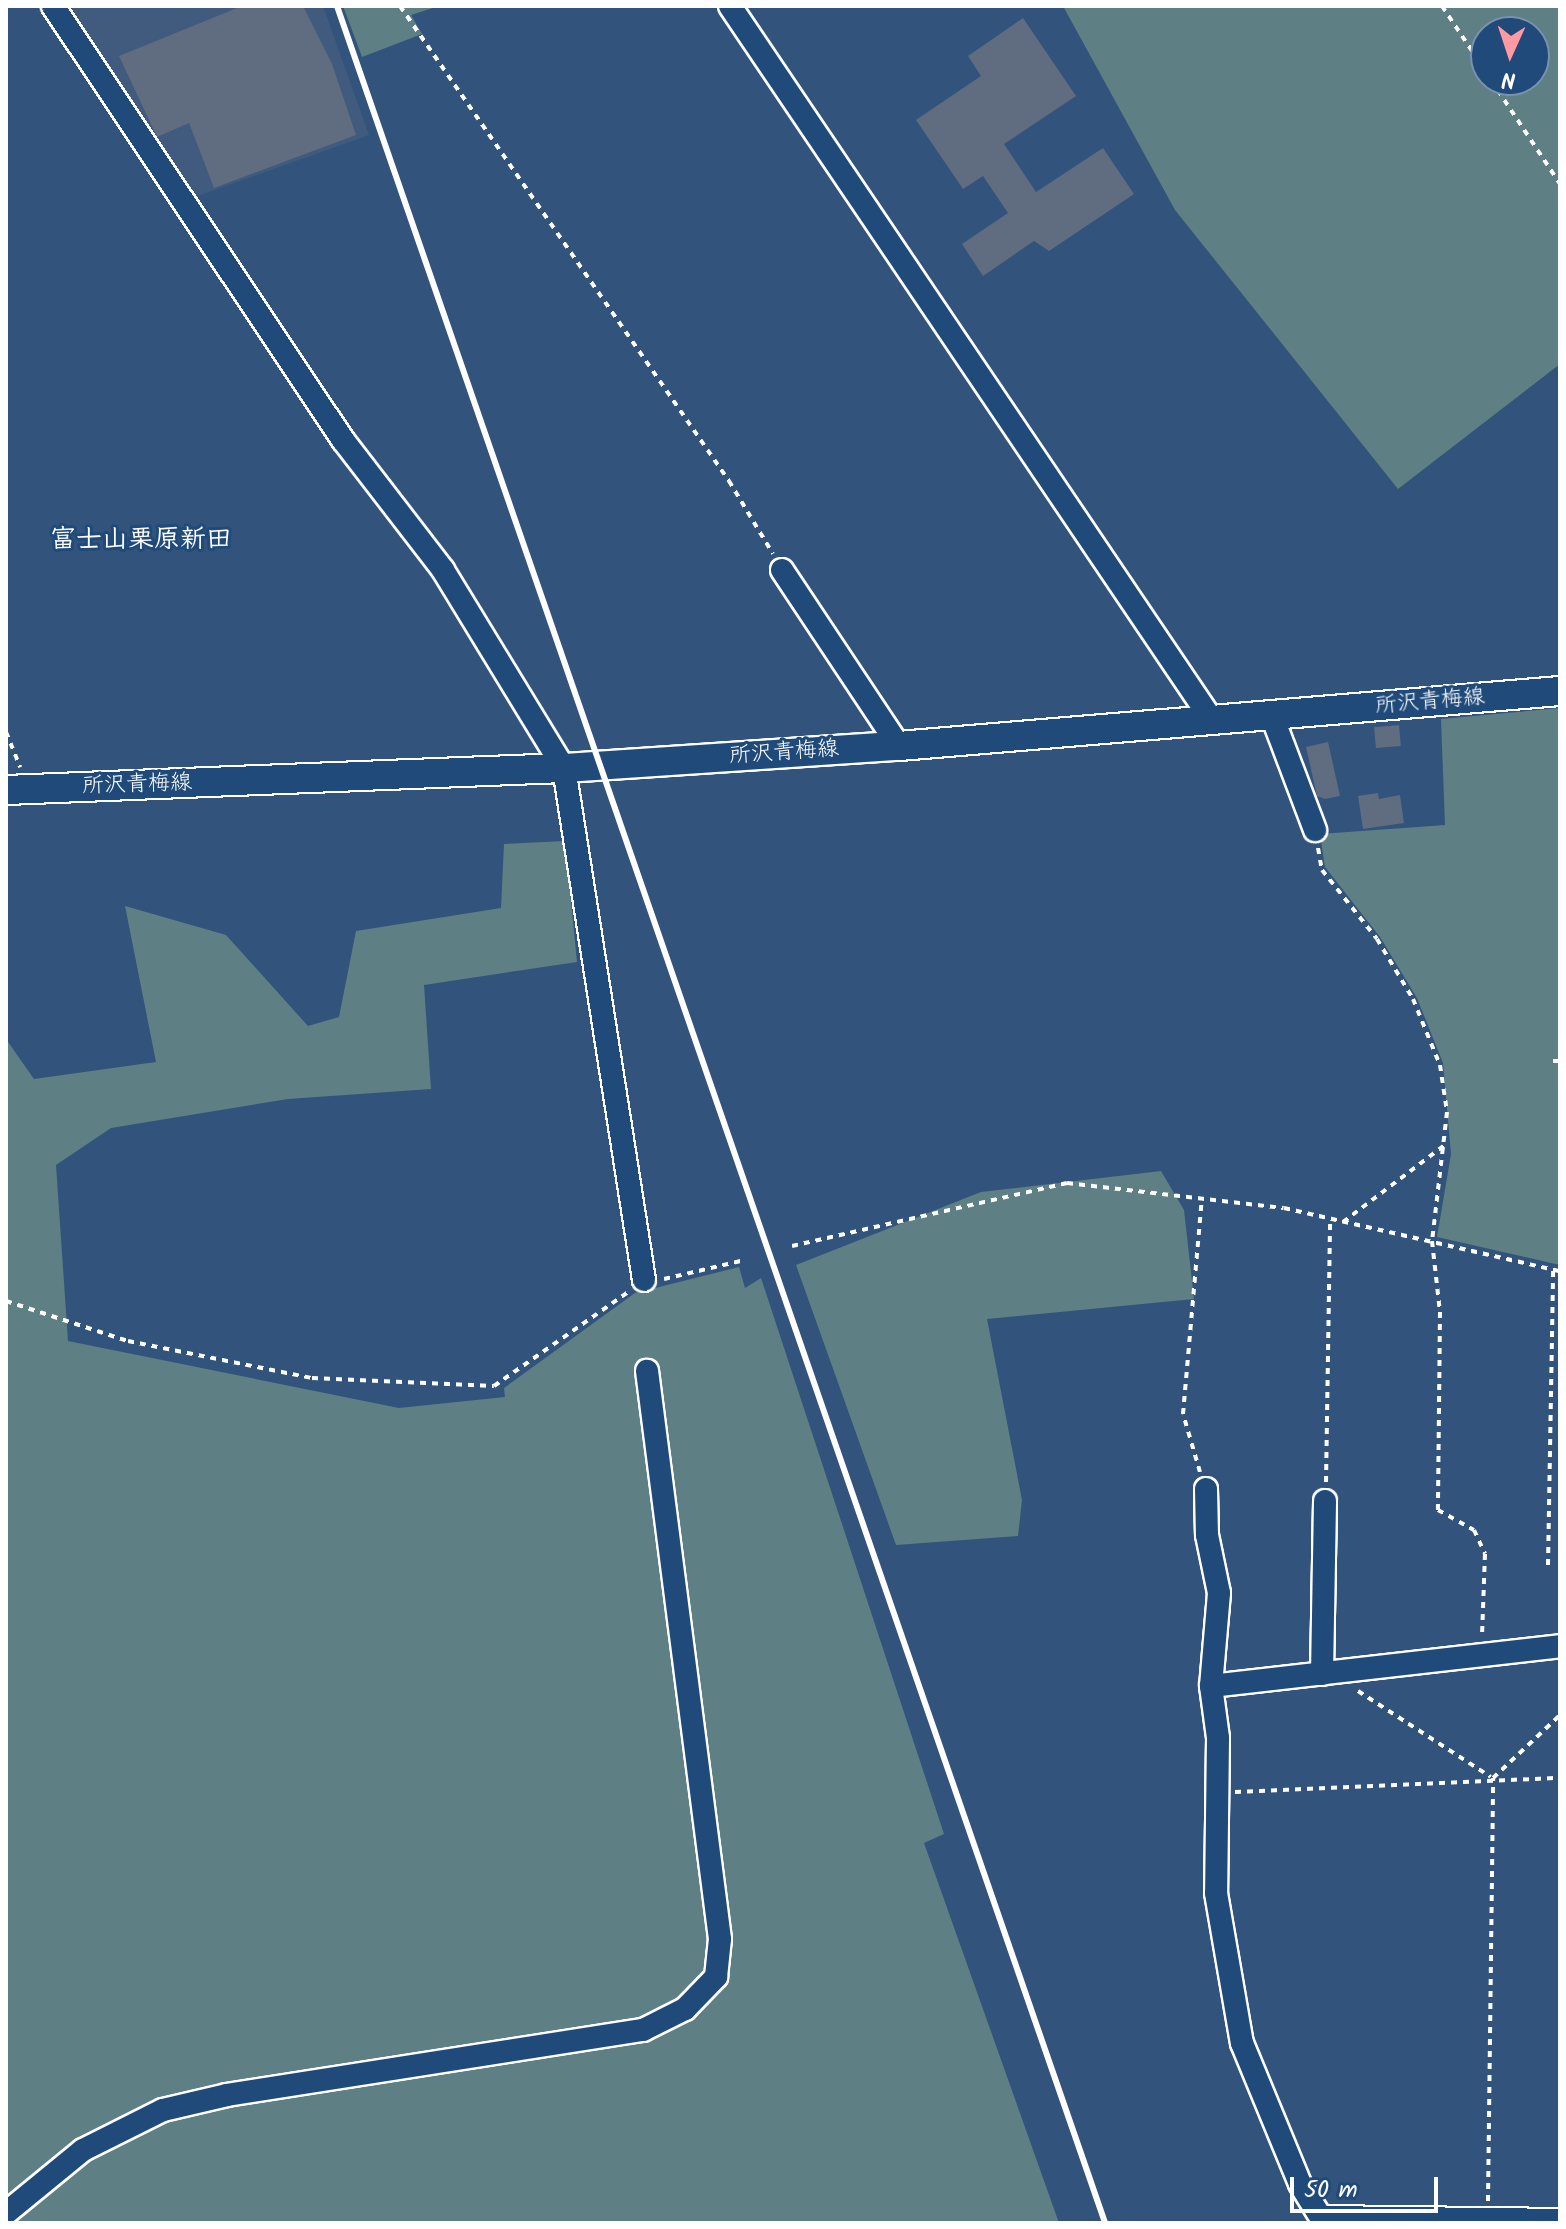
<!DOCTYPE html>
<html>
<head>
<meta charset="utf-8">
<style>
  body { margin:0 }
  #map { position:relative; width:1566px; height:2229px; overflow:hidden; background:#32547c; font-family:Kalam,"Klee One",sans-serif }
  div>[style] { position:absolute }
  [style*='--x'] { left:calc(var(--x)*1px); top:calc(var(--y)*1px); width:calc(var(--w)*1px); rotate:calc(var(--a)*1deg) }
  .built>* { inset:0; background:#405b7d }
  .green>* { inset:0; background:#5e7f83 }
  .building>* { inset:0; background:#606c80; transform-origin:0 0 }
  .path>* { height:4px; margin-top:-2px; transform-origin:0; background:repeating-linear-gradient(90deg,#fff 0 6px,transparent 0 12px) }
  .roads { filter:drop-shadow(2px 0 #fff) drop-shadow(-2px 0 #fff) drop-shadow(0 2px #fff) drop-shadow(0 -2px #fff) }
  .minor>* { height:22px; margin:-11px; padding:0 11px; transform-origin:11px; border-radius:11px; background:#1f4a7a }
  .major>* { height:28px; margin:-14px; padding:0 14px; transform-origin:14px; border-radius:14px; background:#1f4a7a }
  .rail>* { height:6px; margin:-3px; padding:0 3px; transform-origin:3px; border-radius:3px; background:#fff }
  span { translate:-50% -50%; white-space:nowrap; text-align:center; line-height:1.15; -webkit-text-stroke:6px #1f4a7a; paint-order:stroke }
  .street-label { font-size:22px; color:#fff }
  .quarter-label { font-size:26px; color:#fff; font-weight:700 }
  .frame { position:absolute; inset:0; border:8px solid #fff; pointer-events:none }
  .north { position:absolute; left:1470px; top:16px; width:80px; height:80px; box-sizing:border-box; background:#1f4a7a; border:2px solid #7992af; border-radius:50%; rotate:183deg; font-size:22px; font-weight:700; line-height:32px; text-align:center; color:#fff }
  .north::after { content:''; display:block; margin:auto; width:28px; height:36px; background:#ff9aa2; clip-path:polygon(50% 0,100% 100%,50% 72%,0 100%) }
  .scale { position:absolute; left:1290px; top:2177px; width:148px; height:36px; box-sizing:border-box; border:4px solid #fff; border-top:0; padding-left:10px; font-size:24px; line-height:28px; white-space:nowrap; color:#fff; -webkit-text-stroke:6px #1f4a7a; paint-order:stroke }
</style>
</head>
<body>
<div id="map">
  <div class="built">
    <div style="clip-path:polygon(70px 6px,323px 6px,369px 135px,195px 197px)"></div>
  </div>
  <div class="green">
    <div style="clip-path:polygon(343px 6px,439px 6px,411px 15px,422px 34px,362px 57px)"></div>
    <div style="clip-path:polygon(evenodd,1063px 6px,1560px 6px,1560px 364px,1398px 489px,1175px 210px,1063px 6px,1486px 32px,1534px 32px,1534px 80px,1486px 80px,1486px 32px)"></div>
    <div style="clip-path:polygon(1560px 708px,1560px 1265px,1437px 1237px,1451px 1154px,1443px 1063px,1417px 998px,1380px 937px,1325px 867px,1320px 834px,1445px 825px,1441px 719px)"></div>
    <div style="clip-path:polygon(565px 841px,577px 962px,424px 985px,431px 1089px,288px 1099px,111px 1128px,56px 1165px,68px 1341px,399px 1408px,505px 1397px,504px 1388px,635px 1293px,739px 1267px,745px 1288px,761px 1278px,944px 1834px,924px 1843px,1059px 2223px,6px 2223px,6px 1039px,34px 1079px,156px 1062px,125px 906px,226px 935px,308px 1026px,339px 1017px,356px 931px,501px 908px,504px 844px)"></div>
    <div style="clip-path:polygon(1161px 1171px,1184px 1210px,1194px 1299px,987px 1319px,1022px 1500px,1018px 1536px,896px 1545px,796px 1265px,981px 1192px)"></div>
  </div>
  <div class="building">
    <div style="clip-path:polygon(242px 6px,303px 6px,332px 64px,356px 135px,214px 188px,189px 123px,157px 137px,119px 56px)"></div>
    <div style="clip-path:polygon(1023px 18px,1076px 96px,1004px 144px,1036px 192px,1103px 148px,1134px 194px,1049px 251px,1034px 241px,983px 276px,962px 244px,1008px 213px,983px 176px,963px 189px,916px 120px,981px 76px,968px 56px)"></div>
    <div style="left:1399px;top:725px;width:21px;height:25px;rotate:85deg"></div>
    <div style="clip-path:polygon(1328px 742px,1340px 796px,1325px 799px,1317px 796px,1306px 747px)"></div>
    <div style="clip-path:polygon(1378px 793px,1379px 799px,1400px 795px,1404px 823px,1363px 829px,1358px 796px)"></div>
  </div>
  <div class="path">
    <div style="--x:400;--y:6;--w:578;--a:55.29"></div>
    <div style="--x:729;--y:481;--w:85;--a:58.9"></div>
    <div style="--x:1442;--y:6;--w:79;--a:56.3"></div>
    <div style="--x:1491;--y:80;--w:125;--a:56.4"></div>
    <div style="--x:6;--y:732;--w:38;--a:68"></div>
    <div style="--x:1318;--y:848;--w:22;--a:80"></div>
    <div style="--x:1322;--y:870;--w:88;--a:51.4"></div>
    <div style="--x:1377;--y:939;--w:70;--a:59"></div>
    <div style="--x:1413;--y:999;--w:71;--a:67.8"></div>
    <div style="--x:1440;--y:1065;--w:48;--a:81.5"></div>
    <div style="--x:1447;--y:1112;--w:130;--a:96.6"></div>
    <div style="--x:1432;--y:1241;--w:71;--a:83.6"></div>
    <div style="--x:1440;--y:1312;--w:198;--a:90.6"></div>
    <div style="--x:1438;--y:1510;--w:41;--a:29.1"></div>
    <div style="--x:1474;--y:1530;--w:26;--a:65"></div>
    <div style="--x:1485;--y:1554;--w:80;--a:92.1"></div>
    <div style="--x:1553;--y:1061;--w:7;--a:0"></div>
    <div style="--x:1343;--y:1222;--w:129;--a:-37.1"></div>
    <div style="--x:792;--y:1246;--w:282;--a:-12.9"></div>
    <div style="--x:1067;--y:1183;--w:218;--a:6.6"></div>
    <div style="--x:1284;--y:1208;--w:283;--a:12.9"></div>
    <div style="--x:664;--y:1279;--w:83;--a:-13.2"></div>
    <div style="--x:6;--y:1301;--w:128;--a:18.2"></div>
    <div style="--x:128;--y:1341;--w:188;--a:11.4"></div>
    <div style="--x:312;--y:1378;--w:182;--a:2.5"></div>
    <div style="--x:494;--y:1386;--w:164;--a:-35"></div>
    <div style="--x:1200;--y:1472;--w:60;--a:-106.3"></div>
    <div style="--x:1183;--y:1414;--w:217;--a:-85"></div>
    <div style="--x:1326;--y:1482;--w:263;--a:-89.1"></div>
    <div style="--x:1548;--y:1565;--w:295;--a:-89"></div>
    <div style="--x:1358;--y:1691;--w:158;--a:32.9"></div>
    <div style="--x:1235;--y:1792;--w:325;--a:-2.5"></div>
    <div style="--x:1488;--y:2201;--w:423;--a:-89.3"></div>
    <div style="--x:1493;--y:1778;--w:92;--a:-43.2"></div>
  </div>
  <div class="roads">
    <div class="minor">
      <div style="--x:53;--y:6;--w:522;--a:56.25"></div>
      <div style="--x:343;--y:440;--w:164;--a:52.4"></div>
      <div style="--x:443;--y:570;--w:232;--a:58.6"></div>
      <div style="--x:564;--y:768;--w:518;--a:81.12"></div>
      <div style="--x:730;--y:6;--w:861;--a:55.98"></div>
      <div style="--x:782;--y:570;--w:211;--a:56.4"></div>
      <div style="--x:1272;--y:716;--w:122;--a:69.3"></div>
      <div style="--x:1206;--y:1489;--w:46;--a:88.8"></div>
      <div style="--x:1207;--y:1535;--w:59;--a:78.3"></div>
      <div style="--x:1219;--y:1593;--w:93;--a:94.9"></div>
      <div style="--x:1211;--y:1686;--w:52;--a:82.3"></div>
      <div style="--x:1218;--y:1738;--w:155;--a:90.7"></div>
      <div style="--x:1216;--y:1893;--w:152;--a:80.2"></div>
      <div style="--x:1242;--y:2043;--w:152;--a:67.6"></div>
      <div style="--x:1300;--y:2184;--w:39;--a:58"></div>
      <div style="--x:1321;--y:2217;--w:239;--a:0.7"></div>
      <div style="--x:1322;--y:1674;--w:173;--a:-89"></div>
      <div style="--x:1211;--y:1686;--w:351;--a:-6.5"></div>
      <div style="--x:6;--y:2213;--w:99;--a:-39.3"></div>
      <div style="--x:83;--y:2150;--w:89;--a:-26.6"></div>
      <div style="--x:163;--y:2110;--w:66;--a:-13.2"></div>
      <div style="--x:227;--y:2095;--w:421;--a:-8.9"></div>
      <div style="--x:643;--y:2030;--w:47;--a:-26.6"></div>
      <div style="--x:685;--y:2009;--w:45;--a:-45.9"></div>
      <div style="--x:716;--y:1977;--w:38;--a:-84"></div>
      <div style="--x:720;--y:1939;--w:573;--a:-97.32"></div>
    </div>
    <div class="major">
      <div style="--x:6;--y:790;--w:558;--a:-2.26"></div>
      <div style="--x:564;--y:768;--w:336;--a:-3.8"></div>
      <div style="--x:899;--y:746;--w:663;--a:-4.76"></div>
    </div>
  </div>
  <div class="rail">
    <div style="--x:337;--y:6;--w:2346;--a:70.89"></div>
  </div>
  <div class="street-label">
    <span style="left:1430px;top:702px;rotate:-5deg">所沢青梅線</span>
    <span style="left:784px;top:753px;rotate:-4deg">所沢青梅線</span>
    <span style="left:137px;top:785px;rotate:-2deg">所沢青梅線</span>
  </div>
  <div class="quarter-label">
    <span style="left:141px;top:541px">富士山栗原新田</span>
  </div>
  <div class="frame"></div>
  <div class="north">N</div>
  <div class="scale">50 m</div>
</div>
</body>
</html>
